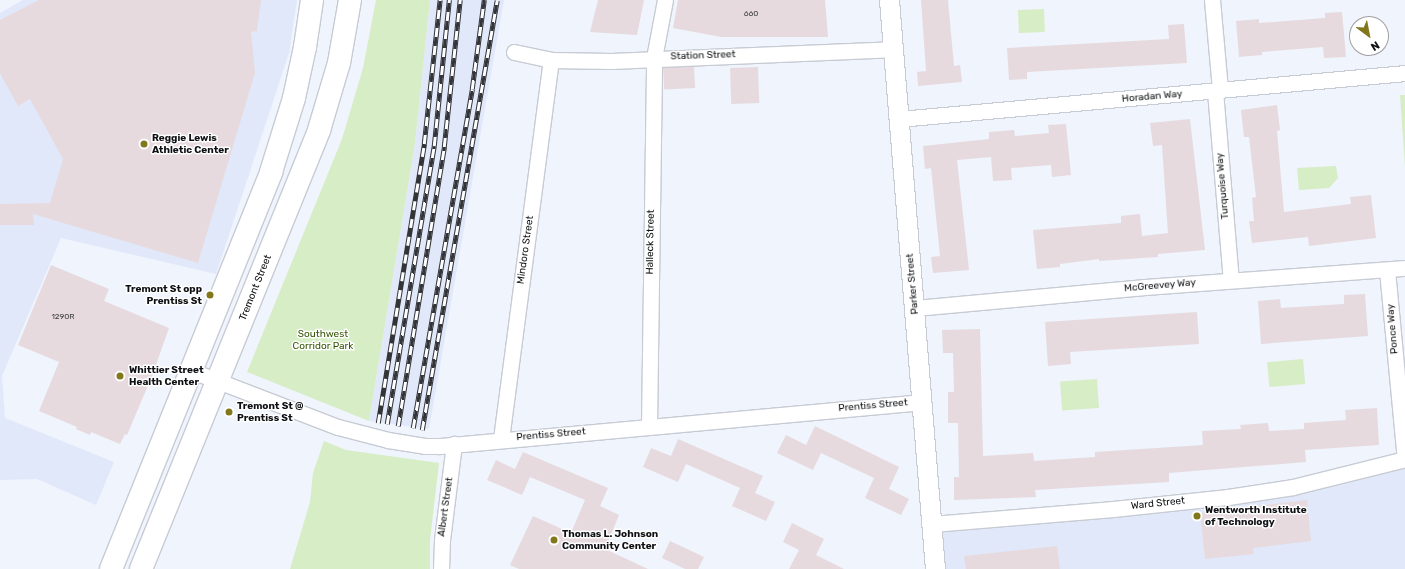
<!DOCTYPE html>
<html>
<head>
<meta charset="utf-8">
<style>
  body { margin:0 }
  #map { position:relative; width:1405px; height:569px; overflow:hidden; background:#eff4fd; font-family:Rubik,sans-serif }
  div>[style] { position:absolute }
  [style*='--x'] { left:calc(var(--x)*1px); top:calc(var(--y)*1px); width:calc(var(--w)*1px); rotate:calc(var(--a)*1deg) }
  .built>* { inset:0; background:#e1e8f9 }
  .green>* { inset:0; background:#d7edc5; transform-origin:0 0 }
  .building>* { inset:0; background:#e6dade; transform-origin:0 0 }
  .roads { filter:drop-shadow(1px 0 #c7cbd4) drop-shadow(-1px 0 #c7cbd4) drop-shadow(0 1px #c7cbd4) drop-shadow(0 -1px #c7cbd4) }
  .minor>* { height:15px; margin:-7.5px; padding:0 7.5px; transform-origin:7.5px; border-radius:7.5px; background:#fff }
  .tertiary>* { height:19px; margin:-9.5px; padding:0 9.5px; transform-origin:9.5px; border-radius:9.5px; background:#fff }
  .primary>* { height:22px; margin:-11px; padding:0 11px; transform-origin:11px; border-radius:11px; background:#fff }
  .rail>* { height:4.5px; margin-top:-2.25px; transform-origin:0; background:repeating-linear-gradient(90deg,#fff 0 9px,#323438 0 18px); box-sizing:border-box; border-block:1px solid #323438 }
  .dots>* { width:11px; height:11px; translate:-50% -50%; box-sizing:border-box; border:2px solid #fff; border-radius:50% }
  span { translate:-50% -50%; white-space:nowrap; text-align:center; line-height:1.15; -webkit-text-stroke:3px #fff; paint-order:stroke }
  .number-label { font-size:8px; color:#444246 }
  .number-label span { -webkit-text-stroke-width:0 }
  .street-label { font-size:10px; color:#0e1013 }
  .poi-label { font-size:10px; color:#0e1013; font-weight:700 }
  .left { translate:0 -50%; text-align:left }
  .right { translate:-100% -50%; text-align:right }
  .park-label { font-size:10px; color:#345504 }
  .north { position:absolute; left:1349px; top:16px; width:40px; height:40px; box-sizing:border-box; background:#fff; border:1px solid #9f9fa1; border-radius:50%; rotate:148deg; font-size:11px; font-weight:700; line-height:16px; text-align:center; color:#0e1013 }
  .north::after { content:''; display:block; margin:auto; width:14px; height:18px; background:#82771b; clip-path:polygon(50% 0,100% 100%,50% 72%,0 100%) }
</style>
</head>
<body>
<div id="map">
  <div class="built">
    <div style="clip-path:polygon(23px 0,297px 0,289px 53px,216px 274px,61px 238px,2px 376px,5px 418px,114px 462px,96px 505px,37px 479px,0 480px,0 13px)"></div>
    <div style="clip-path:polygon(430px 0,504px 0,429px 429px,369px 421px,415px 143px)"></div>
    <div style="clip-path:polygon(1405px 459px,1405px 569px,935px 569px,932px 524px,1228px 497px)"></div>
  </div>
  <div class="green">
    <div style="clip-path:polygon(376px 0,430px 0,415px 143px,369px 421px,247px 372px,342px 139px,363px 68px)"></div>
    <div style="left:1044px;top:9px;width:23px;height:26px;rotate:88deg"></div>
    <div style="clip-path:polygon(1400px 95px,1405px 95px,1405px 167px)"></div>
    <div style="clip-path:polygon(1336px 166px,1338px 178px,1329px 188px,1299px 190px,1297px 168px)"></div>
    <div style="left:1303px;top:359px;width:25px;height:36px;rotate:85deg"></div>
    <div style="left:1097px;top:379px;width:29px;height:37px;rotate:86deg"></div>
    <div style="clip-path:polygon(324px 441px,346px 450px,439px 463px,430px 540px,430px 569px,290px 569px,310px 502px,313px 473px)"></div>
  </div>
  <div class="building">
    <div style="clip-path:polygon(39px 0,261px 0,257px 31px,251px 32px,255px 73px,198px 263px,33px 214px,34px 225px,0 225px,0 204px,50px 203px,63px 159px,30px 99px,18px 106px,0 73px,0 20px)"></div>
    <div style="clip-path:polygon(598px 0,644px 0,637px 35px,590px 32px)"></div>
    <div style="clip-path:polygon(678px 0,825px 0,828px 37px,721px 37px,673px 28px)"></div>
    <div style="clip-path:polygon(921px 0,948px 0,954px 66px,960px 65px,962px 82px,918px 86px,917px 72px,926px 71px)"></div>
    <div style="clip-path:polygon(1342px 12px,1346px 57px,1324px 58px,1323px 47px,1262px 52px,1262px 55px,1239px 57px,1236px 21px,1259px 19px,1259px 23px,1325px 18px,1325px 13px)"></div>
    <div style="clip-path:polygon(1184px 24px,1187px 63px,1027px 72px,1027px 79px,1009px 80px,1007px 48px,1169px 39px,1168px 25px)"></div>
    <div style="left:694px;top:66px;width:22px;height:31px;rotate:87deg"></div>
    <div style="left:758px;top:67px;width:36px;height:28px;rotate:88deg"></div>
    <div style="clip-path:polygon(1277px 105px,1280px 130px,1277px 131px,1284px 212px,1351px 204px,1350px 197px,1371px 195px,1376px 238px,1309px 246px,1308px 237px,1252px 243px,1249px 221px,1254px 221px,1252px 198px,1256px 197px,1249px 137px,1244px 137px,1241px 110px)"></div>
    <div style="clip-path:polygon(1190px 119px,1205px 250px,1158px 254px,1158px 257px,1099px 261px,1099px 259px,1060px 264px,1060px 267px,1037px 269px,1033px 230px,1121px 223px,1121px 216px,1140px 214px,1142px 236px,1168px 233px,1162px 145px,1153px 146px,1150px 123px)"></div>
    <div style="clip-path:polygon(1066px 124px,1071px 175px,1052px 177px,1051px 165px,1011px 168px,1012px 180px,993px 181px,991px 157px,957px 160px,969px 270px,933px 273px,931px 257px,940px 256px,931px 168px,925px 169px,923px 146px,989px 139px,989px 132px,1014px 130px,1015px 136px,1049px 133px,1048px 125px)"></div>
    <div style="clip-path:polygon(51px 265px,109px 289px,104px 301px,169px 328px,152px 376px,127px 435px,125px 434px,120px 444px,91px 432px,90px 435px,76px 429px,77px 427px,39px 411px,59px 362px,18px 345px)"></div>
    <div style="clip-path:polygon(1365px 294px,1368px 336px,1261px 344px,1258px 301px,1280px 299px,1281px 308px,1344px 304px,1344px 295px)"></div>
    <div style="clip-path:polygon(1197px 312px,1199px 344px,1070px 352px,1071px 364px,1048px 366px,1045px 322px)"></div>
    <div style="clip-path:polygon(980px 329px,983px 456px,1033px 453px,1034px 461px,1095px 457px,1095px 452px,1203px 445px,1202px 431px,1241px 429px,1240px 425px,1268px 423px,1269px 431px,1304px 429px,1304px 423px,1346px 420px,1345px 410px,1377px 408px,1379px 445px,1305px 450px,1306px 462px,1169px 473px,1169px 482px,1035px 490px,1036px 497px,954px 500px,954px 477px,959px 477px,958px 423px,948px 423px,948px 392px,954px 392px,953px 353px,943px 353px,942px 330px)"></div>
    <div style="clip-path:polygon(815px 426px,899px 467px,889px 489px,909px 499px,901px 515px,865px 498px,874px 478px,821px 453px,813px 470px,777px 453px,786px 435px,806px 445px)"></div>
    <div style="clip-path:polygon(678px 439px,763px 476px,755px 493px,775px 502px,766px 521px,732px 506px,740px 488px,686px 464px,678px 482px,643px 467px,651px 448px,671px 456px)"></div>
    <div style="clip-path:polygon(523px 452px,608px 488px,600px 506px,619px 515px,605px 549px,648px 569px,519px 569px,510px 565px,533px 516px,571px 533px,585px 500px,530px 477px,522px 495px,487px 480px,496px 460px,515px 469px)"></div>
    <div style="clip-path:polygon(1307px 500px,1311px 541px,1253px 548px,1254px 554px,1205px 559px,1200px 513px)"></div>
    <div style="clip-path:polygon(792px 523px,824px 539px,816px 555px,844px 569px,789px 569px,799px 550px,783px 542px)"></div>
    <div style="clip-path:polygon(670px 541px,704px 557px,698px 569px,685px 569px,662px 558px)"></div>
    <div style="clip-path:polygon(1057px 546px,1060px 569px,966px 569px,964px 556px)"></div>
  </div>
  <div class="roads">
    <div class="minor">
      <div style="--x:1212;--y:0;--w:90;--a:84.9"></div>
      <div style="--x:514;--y:52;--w:38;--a:12"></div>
      <div style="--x:551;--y:60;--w:60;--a:1"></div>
      <div style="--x:611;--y:61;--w:281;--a:-2.4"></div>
      <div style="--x:1215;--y:91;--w:190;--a:85.2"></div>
      <div style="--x:899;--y:119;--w:508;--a:-5.19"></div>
      <div style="--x:1387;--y:270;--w:190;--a:84.6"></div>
      <div style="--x:915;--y:308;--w:231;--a:-5.2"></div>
      <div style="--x:1145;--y:287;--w:261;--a:-4.2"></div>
      <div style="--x:192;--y:371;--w:156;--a:21"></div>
      <div style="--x:338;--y:427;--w:52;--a:14.6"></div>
      <div style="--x:388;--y:440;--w:37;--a:9"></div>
      <div style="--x:425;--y:446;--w:15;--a:0"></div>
      <div style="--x:440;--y:446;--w:483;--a:-5.2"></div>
      <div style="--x:649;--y:426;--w:368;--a:-89.2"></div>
      <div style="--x:654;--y:58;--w:59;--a:-79.3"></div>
      <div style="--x:501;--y:439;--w:382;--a:-82.5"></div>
      <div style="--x:932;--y:524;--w:182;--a:-4.7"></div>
      <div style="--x:1113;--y:509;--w:116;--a:-6"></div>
      <div style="--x:1228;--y:497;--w:66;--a:-8.7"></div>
      <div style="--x:1293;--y:487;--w:115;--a:-14"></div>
      <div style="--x:441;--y:569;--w:29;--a:-88"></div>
      <div style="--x:442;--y:540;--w:97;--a:-82.9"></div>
    </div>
    <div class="tertiary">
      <div style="--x:889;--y:0;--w:571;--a:85.38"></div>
    </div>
    <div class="primary">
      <div style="--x:111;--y:569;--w:428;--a:-68"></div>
      <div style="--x:271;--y:172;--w:77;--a:-72.7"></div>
      <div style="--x:294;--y:98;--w:52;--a:-77.8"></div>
      <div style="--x:305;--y:47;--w:48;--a:-81.5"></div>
      <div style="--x:141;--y:569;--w:474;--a:-67.9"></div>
      <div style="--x:319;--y:130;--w:70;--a:-73.4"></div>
      <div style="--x:339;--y:63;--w:64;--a:-80.1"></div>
    </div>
  </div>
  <div class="rail">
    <div style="--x:378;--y:423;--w:283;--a:-80.6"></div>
    <div style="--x:424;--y:144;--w:145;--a:-83.7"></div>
    <div style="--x:387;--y:424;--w:282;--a:-80.4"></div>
    <div style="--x:434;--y:146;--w:147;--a:-84.1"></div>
    <div style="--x:398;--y:426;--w:283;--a:-80.6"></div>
    <div style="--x:444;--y:147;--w:148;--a:-83.8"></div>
    <div style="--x:413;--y:428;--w:344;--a:-80.1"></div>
    <div style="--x:472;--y:89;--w:90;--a:-82.3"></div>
    <div style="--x:422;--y:430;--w:436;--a:-80.1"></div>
  </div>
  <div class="dots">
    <div style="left:144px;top:144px;background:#82771b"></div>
    <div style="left:210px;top:295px;background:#82771b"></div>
    <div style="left:120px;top:376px;background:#82771b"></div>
    <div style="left:229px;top:412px;background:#82771b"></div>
    <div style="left:1197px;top:516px;background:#82771b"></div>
    <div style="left:554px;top:540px;background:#82771b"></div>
  </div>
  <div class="number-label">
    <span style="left:751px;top:14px">660</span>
    <span style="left:63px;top:317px">1290R</span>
  </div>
  <div class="street-label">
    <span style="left:703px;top:56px;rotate:-2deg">Station Street</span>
    <span style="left:1152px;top:97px;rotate:-5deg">Horadan Way</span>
    <span style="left:1223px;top:186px;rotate:-95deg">Turquoise Way</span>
    <span style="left:651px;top:242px;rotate:-89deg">Halleck Street</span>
    <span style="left:526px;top:250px;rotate:-82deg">Mindoro Street</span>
    <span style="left:913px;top:284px;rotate:-95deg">Parker Street</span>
    <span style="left:1160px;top:286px;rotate:-5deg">McGreevey Way</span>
    <span style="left:256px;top:288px;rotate:-68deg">Tremont Street</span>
    <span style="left:1393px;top:329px;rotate:-95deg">Ponce Way</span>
    <span style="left:873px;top:406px;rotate:-5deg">Prentiss Street</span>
    <span style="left:551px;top:435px;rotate:-5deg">Prentiss Street</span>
    <span style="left:1158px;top:504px;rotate:-6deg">Ward Street</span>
    <span style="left:446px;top:507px;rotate:-82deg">Albert Street</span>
  </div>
  <div class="poi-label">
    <span class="left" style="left:152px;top:144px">Reggie Lewis<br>Athletic Center</span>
    <span class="right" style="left:202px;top:295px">Tremont St opp<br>Prentiss St</span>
    <span class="left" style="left:129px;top:376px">Whittier Street<br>Health Center</span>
    <span class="left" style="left:237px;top:412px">Tremont St @<br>Prentiss St</span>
    <span class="left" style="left:1205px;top:516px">Wentworth Institute<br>of Technology</span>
    <span class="left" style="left:562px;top:540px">Thomas L. Johnson<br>Community Center</span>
  </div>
  <div class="park-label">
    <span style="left:323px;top:340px">Southwest<br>Corridor Park</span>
  </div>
  <div class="north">N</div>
</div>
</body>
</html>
